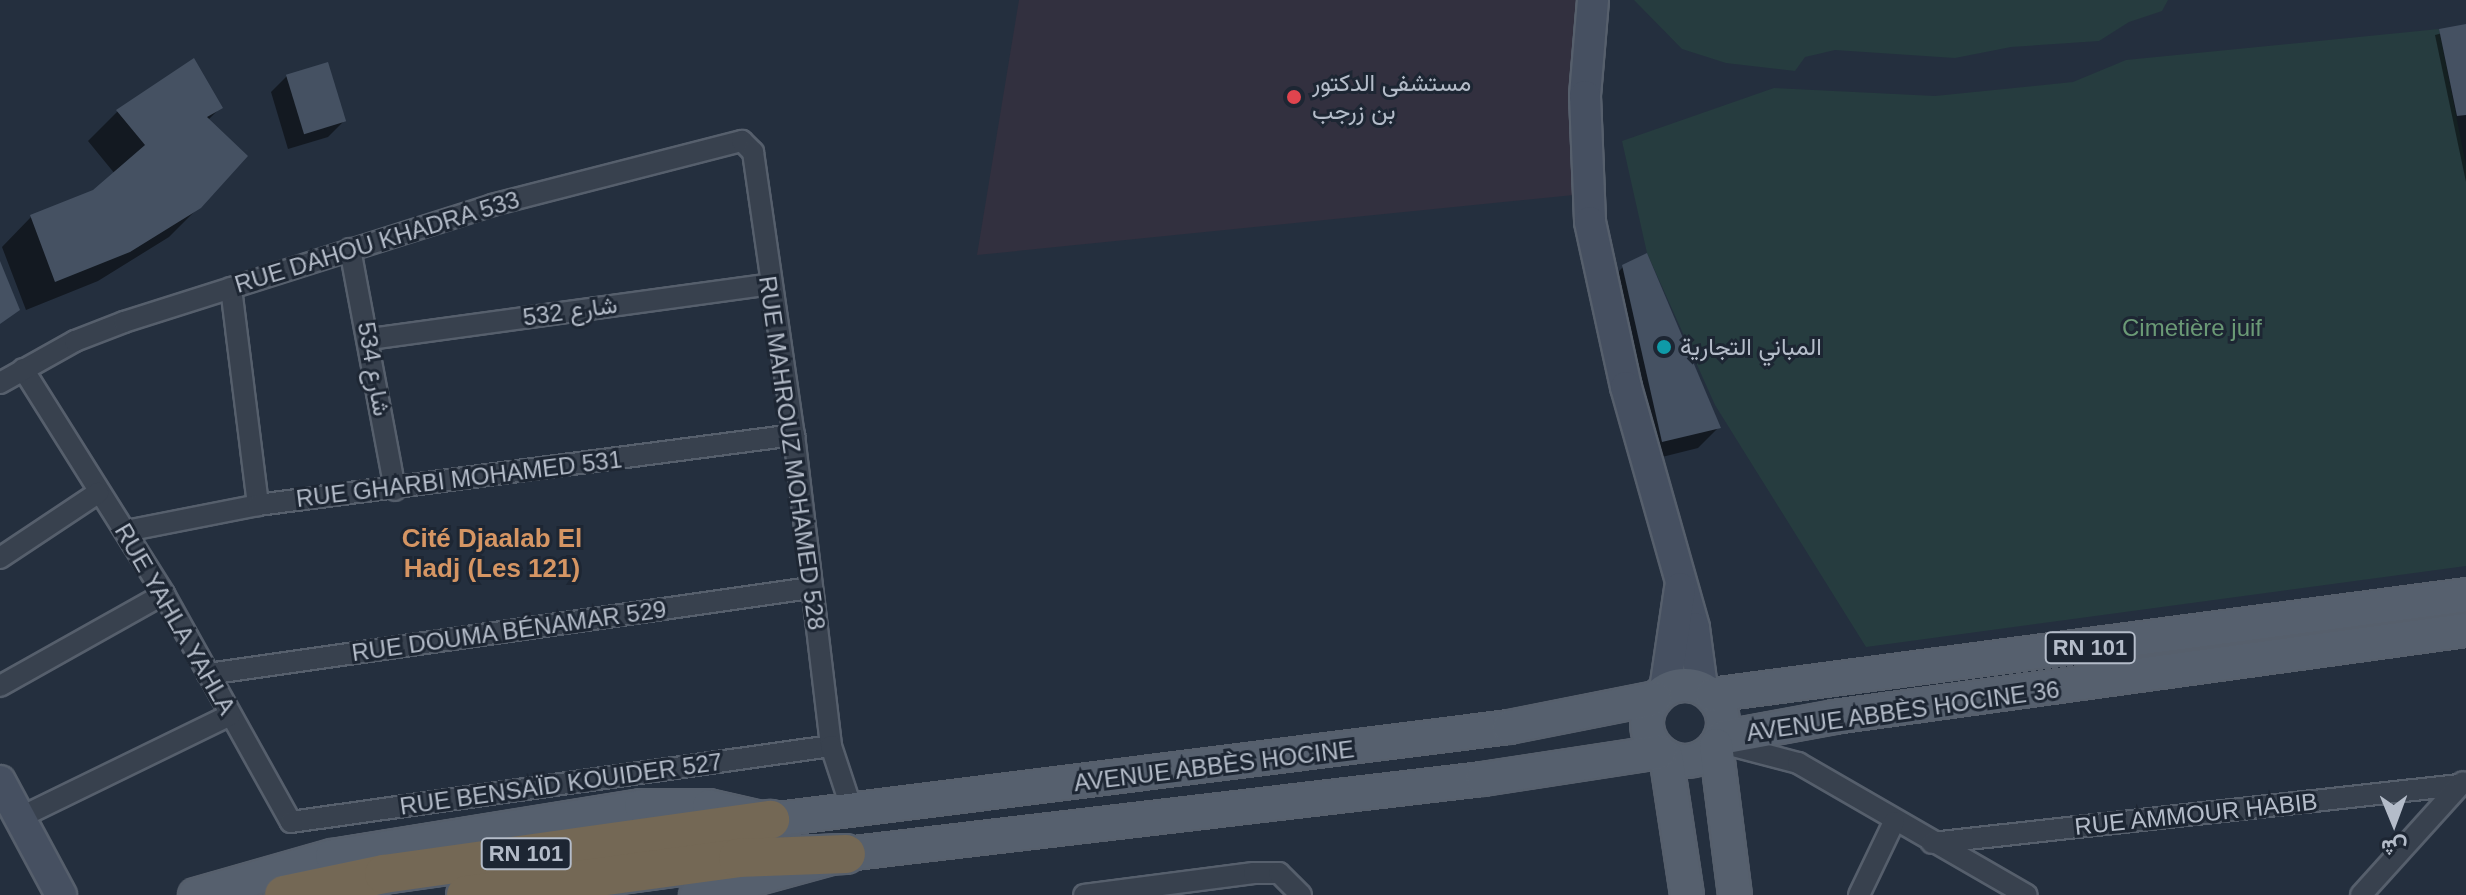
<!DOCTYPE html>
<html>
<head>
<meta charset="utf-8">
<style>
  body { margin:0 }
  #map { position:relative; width:2466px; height:895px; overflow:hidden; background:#242f3e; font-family:Arial,Vazirmatn,sans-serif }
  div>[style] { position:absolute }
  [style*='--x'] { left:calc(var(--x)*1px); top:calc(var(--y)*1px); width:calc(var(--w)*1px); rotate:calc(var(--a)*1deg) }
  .medical>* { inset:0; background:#32303f }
  .green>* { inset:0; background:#263c3f }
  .shadow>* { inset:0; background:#0007 }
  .building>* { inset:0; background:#455162; transform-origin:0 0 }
  .roads { filter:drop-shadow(2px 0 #565f6c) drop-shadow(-2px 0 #565f6c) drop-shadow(0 2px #565f6c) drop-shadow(0 -2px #565f6c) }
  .street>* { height:20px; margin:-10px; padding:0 10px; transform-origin:10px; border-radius:10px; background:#38414e }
  .secondary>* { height:30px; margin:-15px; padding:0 15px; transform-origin:15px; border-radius:15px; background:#465061 }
  .primary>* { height:32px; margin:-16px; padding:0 16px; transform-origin:16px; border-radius:16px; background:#56606e }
  .primary>.ring { margin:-16px; padding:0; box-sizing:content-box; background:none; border:32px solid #56606e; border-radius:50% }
  .highway>* { height:38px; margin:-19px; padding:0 19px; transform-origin:19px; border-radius:19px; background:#746855 }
  .dots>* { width:22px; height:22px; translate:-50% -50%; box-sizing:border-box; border:4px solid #1d2633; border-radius:50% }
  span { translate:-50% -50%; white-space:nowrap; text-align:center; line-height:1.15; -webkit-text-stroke:6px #1d2633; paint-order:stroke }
  .shield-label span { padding:2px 6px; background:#1d2633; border:2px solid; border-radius:6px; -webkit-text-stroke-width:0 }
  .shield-label { font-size:22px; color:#b4bcc9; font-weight:700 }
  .poi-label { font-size:24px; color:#b4bcc9 }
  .left { translate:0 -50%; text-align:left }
  .street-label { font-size:24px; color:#b4bcc9 }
  .park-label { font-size:24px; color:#6b9a76 }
  .neighbourhood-label { font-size:26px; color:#d59563; font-weight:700 }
  .north { position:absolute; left:2354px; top:783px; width:80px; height:80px; -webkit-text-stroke:6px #1d2633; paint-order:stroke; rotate:179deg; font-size:22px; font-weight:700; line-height:32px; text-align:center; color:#b4bcc9 }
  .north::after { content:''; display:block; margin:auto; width:28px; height:36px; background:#b4bcc9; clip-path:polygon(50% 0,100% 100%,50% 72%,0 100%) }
</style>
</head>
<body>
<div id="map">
  <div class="medical">
    <div style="clip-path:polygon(1019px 0,1597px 0,1574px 195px,977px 255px)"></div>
  </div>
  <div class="green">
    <div style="clip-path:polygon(1634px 0,2168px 0,2162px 11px,2129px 22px,2099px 41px,2011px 47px,1955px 58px,1835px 50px,1805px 57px,1795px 71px,1726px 63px,1682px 49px)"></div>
    <div style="clip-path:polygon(2439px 29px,2466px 165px,2466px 566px,1866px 647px,1715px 405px,1647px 253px,1622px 141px,1774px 88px,1935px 96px,2073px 82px,2126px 60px)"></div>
  </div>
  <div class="shadow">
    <div style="clip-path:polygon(2466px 27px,2466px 182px,2435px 35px)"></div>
    <div style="clip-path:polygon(193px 61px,220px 108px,208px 120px,199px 207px,169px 237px,98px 281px,26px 310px,2px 247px,31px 217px,94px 192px,115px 174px,88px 141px,117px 112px)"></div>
    <div style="clip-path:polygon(287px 76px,344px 121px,328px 137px,288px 149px,271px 92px)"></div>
    <div style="clip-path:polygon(1623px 267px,1719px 427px,1698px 448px,1642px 462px,1602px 289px)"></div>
  </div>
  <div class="building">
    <div style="clip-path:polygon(2466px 24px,2466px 115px,2457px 116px,2439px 29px)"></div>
    <div style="clip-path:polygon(194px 58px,223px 108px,207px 117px,248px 156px,201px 208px,130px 252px,55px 282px,30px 215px,93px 190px,145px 145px,116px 110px)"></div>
    <div style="left:328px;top:62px;width:62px;height:44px;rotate:73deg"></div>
    <div style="clip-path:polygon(1647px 253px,1721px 428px,1662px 442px,1622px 265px)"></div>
    <div style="clip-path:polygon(0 261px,20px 310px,0 324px)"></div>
  </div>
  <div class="roads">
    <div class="street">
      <div style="--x:350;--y:249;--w:245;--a:79.4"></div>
      <div style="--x:231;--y:288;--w:219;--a:82.9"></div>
      <div style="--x:370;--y:339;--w:404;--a:-7.8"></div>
      <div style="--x:23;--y:369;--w:266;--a:57.9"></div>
      <div style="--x:164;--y:594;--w:261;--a:60.9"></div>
      <div style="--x:291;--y:822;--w:545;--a:-8.01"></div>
      <div style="--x:0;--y:383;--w:86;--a:-29.2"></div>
      <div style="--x:75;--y:341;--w:53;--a:-21.2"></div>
      <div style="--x:124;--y:322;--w:386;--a:-17.6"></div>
      <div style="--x:492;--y:205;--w:258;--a:-14.4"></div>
      <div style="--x:742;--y:141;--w:16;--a:45"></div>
      <div style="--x:753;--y:152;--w:286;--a:81.8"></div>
      <div style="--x:794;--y:435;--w:313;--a:83.2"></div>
      <div style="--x:831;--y:746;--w:67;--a:71.8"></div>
      <div style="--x:126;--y:531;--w:135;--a:-11.1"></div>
      <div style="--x:258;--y:505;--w:541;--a:-7.44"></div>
      <div style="--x:0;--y:558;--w:118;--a:-33.6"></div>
      <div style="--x:208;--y:674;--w:608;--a:-8.13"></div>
      <div style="--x:0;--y:686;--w:188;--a:-29.3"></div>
      <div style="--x:1722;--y:743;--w:79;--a:14.7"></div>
      <div style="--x:1798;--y:763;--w:264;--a:30"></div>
      <div style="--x:19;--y:818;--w:235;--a:-26"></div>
      <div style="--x:1932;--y:843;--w:530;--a:-6.28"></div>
      <div style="--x:1084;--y:895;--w:171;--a:-7.4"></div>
      <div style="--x:1254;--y:873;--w:25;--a:0"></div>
      <div style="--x:1279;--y:873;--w:31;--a:45"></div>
      <div style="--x:1859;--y:895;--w:81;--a:-64.4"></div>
      <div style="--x:2361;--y:895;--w:152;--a:-47.9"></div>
    </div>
    <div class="secondary">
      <div style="--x:1593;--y:0;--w:96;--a:94.8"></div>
      <div style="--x:1585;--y:96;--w:126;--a:87.7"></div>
      <div style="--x:1590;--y:222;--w:169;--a:77.7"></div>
      <div style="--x:1626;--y:387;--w:250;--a:74.2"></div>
      <div style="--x:1694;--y:628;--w:61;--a:82.4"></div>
      <div style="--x:1665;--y:690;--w:103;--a:-81.6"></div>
      <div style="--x:0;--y:781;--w:129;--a:61.8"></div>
    </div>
    <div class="primary">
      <div class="ring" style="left:1647px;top:685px;width:44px;height:44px"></div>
      <div style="--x:1712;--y:695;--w:761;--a:-7.55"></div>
      <div style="--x:1720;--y:738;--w:116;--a:-10.4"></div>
      <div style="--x:1834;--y:717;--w:638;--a:-7.84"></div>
      <div style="--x:1716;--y:745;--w:151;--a:82.8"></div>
      <div style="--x:1666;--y:756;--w:141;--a:81.4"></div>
      <div style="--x:195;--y:895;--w:142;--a:-15.9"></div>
      <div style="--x:332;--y:856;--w:313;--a:-9.2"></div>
      <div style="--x:641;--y:806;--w:68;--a:0"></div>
      <div style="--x:709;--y:806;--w:63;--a:12.9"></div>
      <div style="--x:770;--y:820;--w:745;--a:-7.17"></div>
      <div style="--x:1509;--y:727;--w:149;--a:-11.2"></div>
      <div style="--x:696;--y:895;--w:156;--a:-15.3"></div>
      <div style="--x:846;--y:854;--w:641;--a:-6.72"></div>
      <div style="--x:1483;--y:779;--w:179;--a:-8.7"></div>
    </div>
    <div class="highway">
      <div style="--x:284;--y:895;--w:102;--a:-11.9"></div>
      <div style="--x:384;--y:874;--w:390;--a:-8"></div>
      <div style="--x:466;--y:895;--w:275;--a:-7.7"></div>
      <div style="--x:738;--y:858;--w:108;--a:-2.1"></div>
    </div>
  </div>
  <div class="dots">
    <div style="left:1294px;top:97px;background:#e0444e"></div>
    <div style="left:1664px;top:347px;background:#0f9aa8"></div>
  </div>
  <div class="shield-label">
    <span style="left:2090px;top:648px">RN 101</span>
    <span style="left:526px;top:854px">RN 101</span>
  </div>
  <div class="poi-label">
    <span class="left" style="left:1312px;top:97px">مستشفى الدكتور<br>بن زرجب</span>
    <span class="left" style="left:1680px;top:347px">المباني التجارية</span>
  </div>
  <div class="street-label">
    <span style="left:377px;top:242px;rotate:-17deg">RUE DAHOU KHADRA 533</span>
    <span style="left:570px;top:311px;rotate:-8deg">532 شارع</span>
    <span style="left:374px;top:369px;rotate:80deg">534 شارع</span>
    <span style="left:792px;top:453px;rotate:82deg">RUE MAHROUZ MOHAMED 528</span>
    <span style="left:459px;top:479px;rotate:-7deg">RUE GHARBI MOHAMED 531</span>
    <span style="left:175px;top:619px;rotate:60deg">RUE YAHLA YAHLA</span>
    <span style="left:509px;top:631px;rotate:-8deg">RUE DOUMA BÉNAMAR 529</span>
    <span style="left:1903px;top:711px;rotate:-8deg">AVENUE ABBÈS HOCINE 36</span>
    <span style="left:1214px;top:766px;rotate:-7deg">AVENUE ABBÈS HOCINE</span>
    <span style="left:561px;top:784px;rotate:-8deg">RUE BENSAÏD KOUIDER 527</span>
    <span style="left:2196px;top:814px;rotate:-6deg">RUE AMMOUR HABIB</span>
  </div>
  <div class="park-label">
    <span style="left:2192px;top:328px">Cimetière juif</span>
  </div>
  <div class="neighbourhood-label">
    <span style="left:492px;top:554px">Cité Djaalab El<br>Hadj (Les 121)</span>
  </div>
  <div class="north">ش</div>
</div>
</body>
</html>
